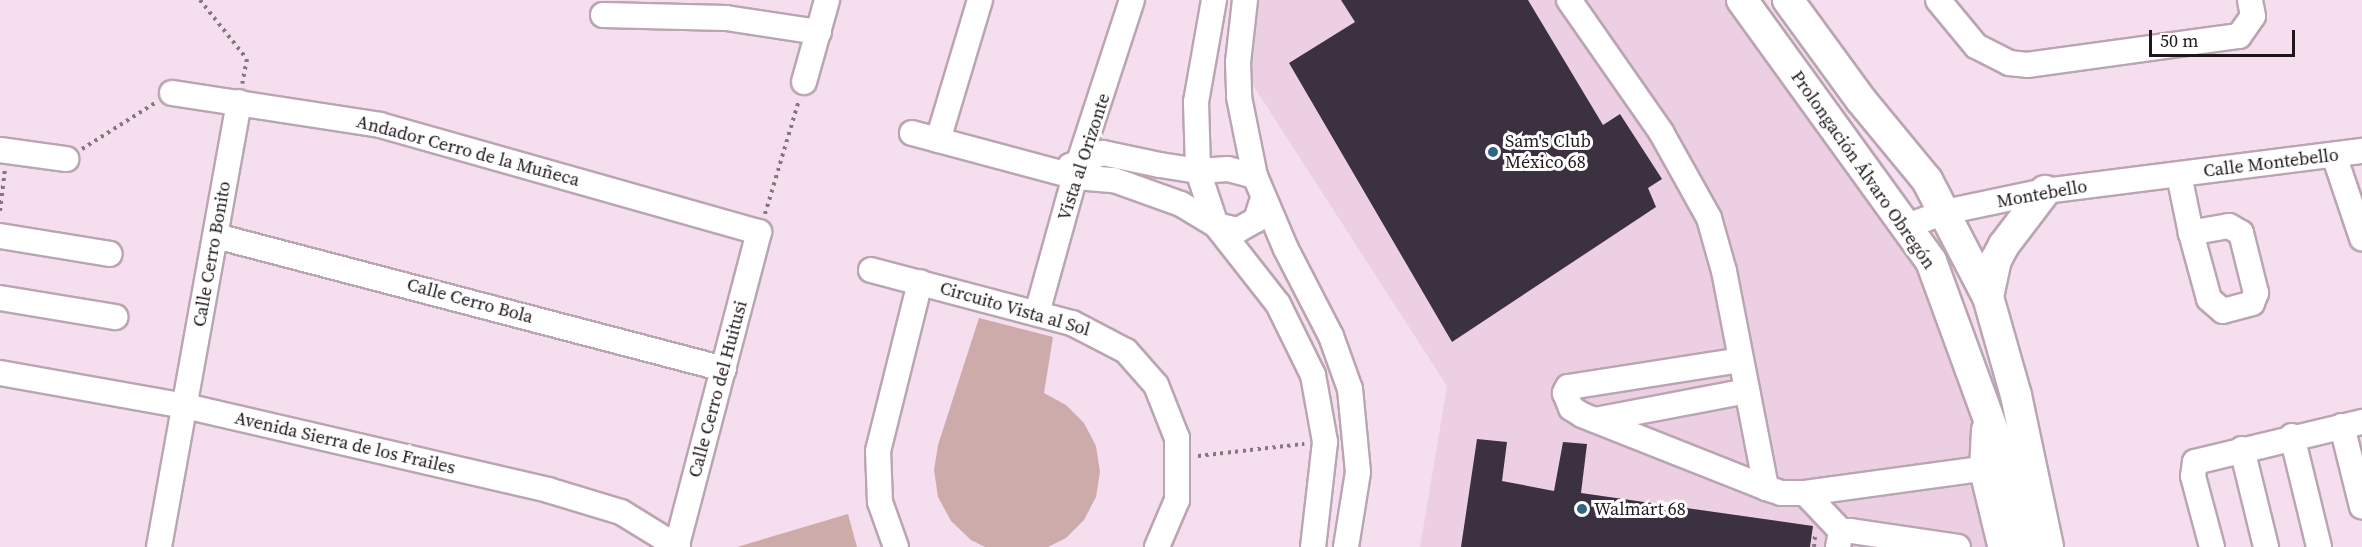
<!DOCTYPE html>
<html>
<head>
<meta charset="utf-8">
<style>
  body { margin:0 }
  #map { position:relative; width:2362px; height:547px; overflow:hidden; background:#f5deed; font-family:"Source Serif 4",serif }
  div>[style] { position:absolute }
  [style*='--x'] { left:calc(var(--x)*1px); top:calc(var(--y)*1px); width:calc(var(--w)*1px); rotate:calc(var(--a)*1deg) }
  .built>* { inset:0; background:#eccfe2 }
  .green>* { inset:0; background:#cdabaa }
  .building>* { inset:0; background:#3c3141 }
  .path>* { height:4px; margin-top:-2px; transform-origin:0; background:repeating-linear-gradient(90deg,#85767f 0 3px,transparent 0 7.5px) }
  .roads { filter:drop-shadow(2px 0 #baa5b3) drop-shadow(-2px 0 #baa5b3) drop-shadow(0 2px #baa5b3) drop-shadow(0 -2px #baa5b3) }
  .minor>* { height:24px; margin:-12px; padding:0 12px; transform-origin:12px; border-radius:12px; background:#fff }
  .major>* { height:30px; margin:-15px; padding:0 15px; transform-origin:15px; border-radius:15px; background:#fff }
  .dots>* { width:16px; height:16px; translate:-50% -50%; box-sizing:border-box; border:3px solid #fff; border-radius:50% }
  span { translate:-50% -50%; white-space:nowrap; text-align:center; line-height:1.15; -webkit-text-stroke:6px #fff; paint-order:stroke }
  .poi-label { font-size:18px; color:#1e161b }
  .left { translate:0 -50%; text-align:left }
  .street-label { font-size:18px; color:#1e161b }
  .scale { position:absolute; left:2149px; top:30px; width:146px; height:27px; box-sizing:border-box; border:3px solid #1e161b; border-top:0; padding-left:8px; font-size:18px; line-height:21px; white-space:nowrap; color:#1e161b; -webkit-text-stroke:4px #fff; paint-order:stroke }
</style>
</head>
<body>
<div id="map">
  <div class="built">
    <div style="clip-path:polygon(1245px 0,1745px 0,1907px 226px,2019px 547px,1420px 547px,1447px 386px,1238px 62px)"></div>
  </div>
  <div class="green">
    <div style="clip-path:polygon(979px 318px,1053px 337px,1044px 393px,1066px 405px,1084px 423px,1096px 446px,1100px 472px,1096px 497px,1084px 520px,1066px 538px,1048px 547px,985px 547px,971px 540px,951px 521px,938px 497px,934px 470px,938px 445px)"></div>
    <div style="clip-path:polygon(848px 514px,857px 547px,737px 547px)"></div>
  </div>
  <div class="building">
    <div style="clip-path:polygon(1341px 0,1528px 0,1603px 125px,1620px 114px,1662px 179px,1648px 188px,1656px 207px,1452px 342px,1289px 63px,1355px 22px)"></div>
    <div style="clip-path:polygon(1477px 439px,1507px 442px,1502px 481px,1554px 491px,1563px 442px,1587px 444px,1581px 493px,1813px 526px,1810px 547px,1461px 547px)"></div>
  </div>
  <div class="path">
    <div style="--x:200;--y:0;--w:75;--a:51.5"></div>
    <div style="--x:247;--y:59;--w:25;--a:101"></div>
    <div style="--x:82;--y:149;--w:86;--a:-32.2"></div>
    <div style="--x:0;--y:211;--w:42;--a:-83.2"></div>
    <div style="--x:765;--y:214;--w:119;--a:-73.4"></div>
    <div style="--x:1198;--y:456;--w:107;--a:-6.5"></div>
    <div style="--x:1814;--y:547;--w:12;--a:-85"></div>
  </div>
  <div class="roads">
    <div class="minor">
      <div style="--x:1214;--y:0;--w:104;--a:100"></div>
      <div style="--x:1196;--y:102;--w:69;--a:88.3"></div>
      <div style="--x:1198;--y:171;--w:57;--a:71.6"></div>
      <div style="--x:1216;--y:225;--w:100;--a:51.9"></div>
      <div style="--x:1278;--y:304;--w:79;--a:63.8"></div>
      <div style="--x:1313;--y:375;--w:68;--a:79.8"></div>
      <div style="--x:1325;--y:442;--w:106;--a:96.5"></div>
      <div style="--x:1245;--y:0;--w:62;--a:96.4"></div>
      <div style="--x:1238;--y:62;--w:35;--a:88"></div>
      <div style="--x:1239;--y:97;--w:81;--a:78.6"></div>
      <div style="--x:1255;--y:176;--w:79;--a:67"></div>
      <div style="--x:1286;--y:249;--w:98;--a:62.7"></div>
      <div style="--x:1331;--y:336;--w:56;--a:70.3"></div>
      <div style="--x:1350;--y:389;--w:83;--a:84.5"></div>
      <div style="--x:1358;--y:472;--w:76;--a:99.1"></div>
      <div style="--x:1569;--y:0;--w:161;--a:55.1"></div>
      <div style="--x:1661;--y:132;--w:98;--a:60.8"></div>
      <div style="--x:1709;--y:218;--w:55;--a:74.2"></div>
      <div style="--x:1724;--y:271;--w:221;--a:79"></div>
      <div style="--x:1766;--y:488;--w:16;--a:18"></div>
      <div style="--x:1781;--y:493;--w:24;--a:0"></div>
      <div style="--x:1805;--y:493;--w:200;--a:-7.8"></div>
      <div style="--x:1938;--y:0;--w:60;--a:50.4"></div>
      <div style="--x:1976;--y:46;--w:37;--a:27"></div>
      <div style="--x:2009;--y:63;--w:18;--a:6"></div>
      <div style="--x:2027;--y:65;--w:214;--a:-7.8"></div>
      <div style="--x:2239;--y:36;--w:24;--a:-55"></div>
      <div style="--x:2253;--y:16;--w:16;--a:-101"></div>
      <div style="--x:603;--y:15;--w:123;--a:1.4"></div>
      <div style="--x:726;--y:18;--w:94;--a:8.6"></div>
      <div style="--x:804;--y:82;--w:85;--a:-74.3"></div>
      <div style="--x:172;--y:93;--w:210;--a:8.7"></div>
      <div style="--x:380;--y:125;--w:394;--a:15.8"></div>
      <div style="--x:759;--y:232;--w:324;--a:104.7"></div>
      <div style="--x:912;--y:133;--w:170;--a:15"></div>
      <div style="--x:1076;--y:177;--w:38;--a:5"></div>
      <div style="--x:1114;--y:180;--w:71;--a:19.7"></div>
      <div style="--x:1181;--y:204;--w:41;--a:31"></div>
      <div style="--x:1216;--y:225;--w:23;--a:13"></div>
      <div style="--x:1238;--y:230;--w:21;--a:-29"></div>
      <div style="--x:1256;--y:220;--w:22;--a:-72"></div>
      <div style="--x:938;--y:140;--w:146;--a:-73.3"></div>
      <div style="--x:0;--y:150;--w:67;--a:7.8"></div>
      <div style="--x:2334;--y:155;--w:88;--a:71.4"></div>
      <div style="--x:1070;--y:166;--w:35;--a:-22"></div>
      <div style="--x:1103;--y:153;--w:58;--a:11.9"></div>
      <div style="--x:1160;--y:165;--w:38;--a:9"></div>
      <div style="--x:1198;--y:171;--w:30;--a:-4"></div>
      <div style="--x:1228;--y:169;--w:28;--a:15"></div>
      <div style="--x:2179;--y:175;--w:59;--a:78.3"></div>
      <div style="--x:2191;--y:233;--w:68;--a:74.7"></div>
      <div style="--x:2209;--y:299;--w:18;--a:41"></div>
      <div style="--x:2223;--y:311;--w:30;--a:-15"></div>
      <div style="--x:2252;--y:303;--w:11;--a:-68"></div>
      <div style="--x:2256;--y:293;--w:62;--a:-104"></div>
      <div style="--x:2241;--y:233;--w:14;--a:-150"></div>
      <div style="--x:2229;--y:226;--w:39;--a:170"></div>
      <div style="--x:1907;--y:226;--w:40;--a:-20.2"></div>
      <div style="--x:1945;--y:212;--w:102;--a:-11.9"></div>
      <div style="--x:2045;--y:191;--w:320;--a:-7.2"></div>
      <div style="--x:0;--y:236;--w:111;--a:9.3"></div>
      <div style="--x:216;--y:236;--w:525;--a:14.67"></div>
      <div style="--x:871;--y:270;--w:208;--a:14.8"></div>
      <div style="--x:1072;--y:323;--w:61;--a:27.4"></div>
      <div style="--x:1126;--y:351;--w:45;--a:48.6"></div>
      <div style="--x:1156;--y:385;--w:57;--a:68.4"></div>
      <div style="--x:1177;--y:438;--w:62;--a:90"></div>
      <div style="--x:1177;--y:500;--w:51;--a:113.1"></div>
      <div style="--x:0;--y:298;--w:117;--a:9.4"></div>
      <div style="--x:1037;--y:313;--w:157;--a:-74.5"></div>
      <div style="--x:1079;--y:162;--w:170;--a:-71.9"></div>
      <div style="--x:1741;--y:360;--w:175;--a:171.1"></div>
      <div style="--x:1568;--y:387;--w:7;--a:117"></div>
      <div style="--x:1565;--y:393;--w:16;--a:68"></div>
      <div style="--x:1571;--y:408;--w:13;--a:32"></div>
      <div style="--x:1582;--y:415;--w:198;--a:21.6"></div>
      <div style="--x:0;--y:373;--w:188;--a:10.1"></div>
      <div style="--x:185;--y:406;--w:373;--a:13"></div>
      <div style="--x:548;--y:490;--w:76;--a:16.8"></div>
      <div style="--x:621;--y:512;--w:67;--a:31.6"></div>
      <div style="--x:1595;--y:420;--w:155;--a:-10.8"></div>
      <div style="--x:2342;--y:426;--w:83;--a:76.1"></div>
      <div style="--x:2292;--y:436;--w:114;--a:76.3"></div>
      <div style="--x:2242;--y:449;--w:101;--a:76.2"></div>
      <div style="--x:1805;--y:493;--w:52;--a:46.5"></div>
      <div style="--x:159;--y:547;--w:452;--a:-79.8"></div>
      <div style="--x:896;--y:547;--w:48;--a:-109.6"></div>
      <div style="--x:880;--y:502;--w:51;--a:-92.2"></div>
      <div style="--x:878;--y:451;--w:174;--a:-76"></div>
      <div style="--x:1838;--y:547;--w:16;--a:-79"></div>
      <div style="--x:1841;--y:531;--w:10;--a:0"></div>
      <div style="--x:1851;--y:531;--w:108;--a:8.5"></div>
      <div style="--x:2212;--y:547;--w:73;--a:-105"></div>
      <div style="--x:2193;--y:476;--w:14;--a:-82"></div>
      <div style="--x:2195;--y:462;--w:172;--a:-13.5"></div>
    </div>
    <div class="major">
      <div style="--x:1742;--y:0;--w:322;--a:54.1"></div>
      <div style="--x:1931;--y:261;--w:218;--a:69.9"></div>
      <div style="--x:2006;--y:466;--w:83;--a:76.8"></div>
      <div style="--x:1788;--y:0;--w:124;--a:53.9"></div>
      <div style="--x:1861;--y:100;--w:104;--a:50.5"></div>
      <div style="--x:1927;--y:180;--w:132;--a:62.5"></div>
      <div style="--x:1988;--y:297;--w:102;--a:74.1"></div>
      <div style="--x:2016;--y:395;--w:155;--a:78.1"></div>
      <div style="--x:1988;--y:297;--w:38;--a:-78"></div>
      <div style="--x:1996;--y:260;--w:17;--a:-62"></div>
      <div style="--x:2004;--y:245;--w:68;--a:-52.8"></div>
      <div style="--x:1987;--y:430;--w:40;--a:92.9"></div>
      <div style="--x:1985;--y:470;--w:77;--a:76.5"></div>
    </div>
  </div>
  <div class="dots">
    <div style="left:1493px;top:152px;background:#2f6681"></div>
    <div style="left:1582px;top:509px;background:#2f6681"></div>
  </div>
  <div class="poi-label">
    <span class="left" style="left:1505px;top:152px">Sam's Club<br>México 68</span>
    <span class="left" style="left:1594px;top:509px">Walmart 68</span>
  </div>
  <div class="street-label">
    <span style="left:468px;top:151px;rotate:15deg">Andador Cerro de la Muñeca</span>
    <span style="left:1084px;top:157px;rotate:-72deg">Vista al Orizonte</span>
    <span style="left:2271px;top:163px;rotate:-7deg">Calle Montebello</span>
    <span style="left:1863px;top:170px;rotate:55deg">Prolongación Álvaro Obregón</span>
    <span style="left:2042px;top:194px;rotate:-10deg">Montebello</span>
    <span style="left:212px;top:254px;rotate:-80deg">Calle Cerro Bonito</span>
    <span style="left:470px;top:301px;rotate:15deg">Calle Cerro Bola</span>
    <span style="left:1015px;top:309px;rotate:16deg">Circuito Vista al Sol</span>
    <span style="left:718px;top:389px;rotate:-75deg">Calle Cerro del Huitusi</span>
    <span style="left:345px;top:443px;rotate:13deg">Avenida Sierra de los Frailes</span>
  </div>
  <div class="scale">50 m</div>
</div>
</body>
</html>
